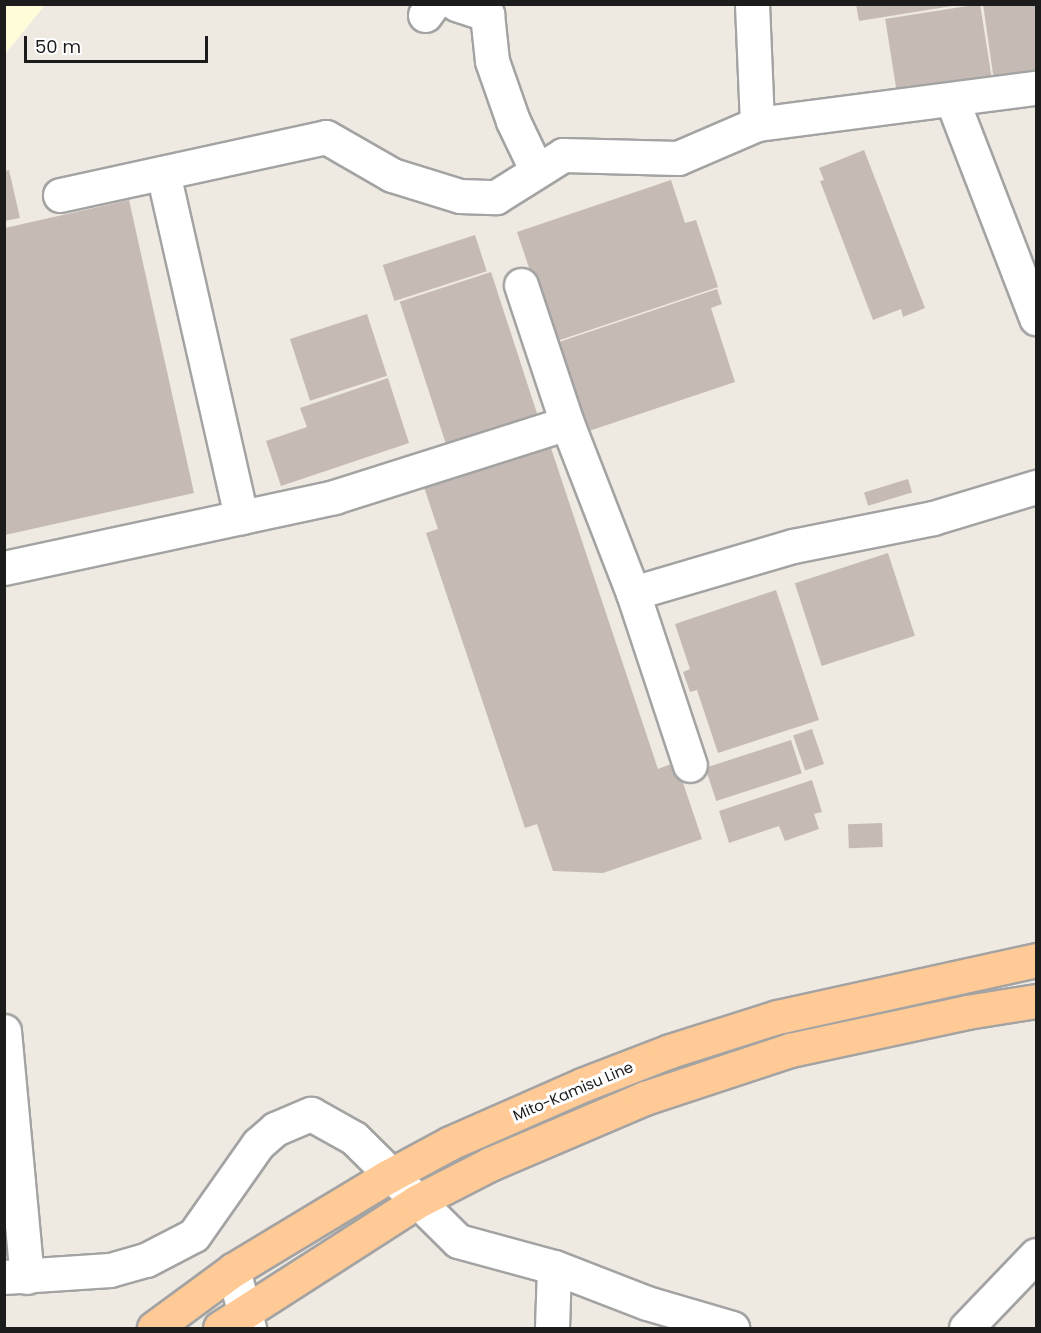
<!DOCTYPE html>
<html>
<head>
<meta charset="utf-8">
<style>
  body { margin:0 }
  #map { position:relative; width:1041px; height:1333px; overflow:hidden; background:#eee9e1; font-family:Poppins,sans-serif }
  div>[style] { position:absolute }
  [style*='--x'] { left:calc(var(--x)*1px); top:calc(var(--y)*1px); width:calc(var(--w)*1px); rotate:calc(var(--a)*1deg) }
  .education>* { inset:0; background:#fffcd9 }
  .building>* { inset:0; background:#c6bbb4; transform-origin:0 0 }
  .roads { filter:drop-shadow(2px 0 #a3a3a3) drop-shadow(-2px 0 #a3a3a3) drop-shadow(0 2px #a3a3a3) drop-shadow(0 -2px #a3a3a3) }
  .minor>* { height:33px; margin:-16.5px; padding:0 16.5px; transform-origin:16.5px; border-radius:16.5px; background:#fff }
  .major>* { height:33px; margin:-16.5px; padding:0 16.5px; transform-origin:16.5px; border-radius:16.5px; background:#ffca95 }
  span { translate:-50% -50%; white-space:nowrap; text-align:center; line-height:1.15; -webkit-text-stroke:6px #fff; paint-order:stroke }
  .street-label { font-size:15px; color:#1c1c1c }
  .frame { position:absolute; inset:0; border:6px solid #1c1c1c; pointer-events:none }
  .scale { position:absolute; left:24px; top:36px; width:184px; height:27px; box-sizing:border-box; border:3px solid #1c1c1c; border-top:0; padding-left:8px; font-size:18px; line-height:21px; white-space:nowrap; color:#1c1c1c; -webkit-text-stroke:4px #fff; paint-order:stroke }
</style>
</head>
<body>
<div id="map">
  <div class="education">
    <div style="clip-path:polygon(5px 4px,45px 5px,5px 54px,4px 5px)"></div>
  </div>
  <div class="building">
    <div style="clip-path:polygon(856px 4px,952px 4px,952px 6px,859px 21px)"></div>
    <div style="left:980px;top:4px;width:79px;height:96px;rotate:81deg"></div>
    <div style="clip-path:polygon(983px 4px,1036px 4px,1036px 74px,994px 81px)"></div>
    <div style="clip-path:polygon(864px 150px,925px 308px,903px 317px,901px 309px,873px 320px,820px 181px,824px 180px,819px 168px)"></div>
    <div style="clip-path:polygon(9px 170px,20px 218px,4px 221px,4px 171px)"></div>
    <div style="clip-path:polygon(671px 180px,685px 223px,696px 220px,718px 287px,554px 342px,517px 232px)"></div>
    <div style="clip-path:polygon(129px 200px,194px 493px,5px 535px,5px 228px)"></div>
    <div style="left:475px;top:235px;width:38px;height:97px;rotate:72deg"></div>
    <div style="left:491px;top:272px;width:157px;height:96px;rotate:72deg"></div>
    <div style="clip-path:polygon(717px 289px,722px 304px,711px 308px,735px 382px,589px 431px,559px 342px)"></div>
    <div style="left:367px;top:314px;width:65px;height:81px;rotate:72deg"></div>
    <div style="clip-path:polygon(388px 378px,409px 443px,281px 486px,266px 441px,307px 427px,300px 408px)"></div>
    <div style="clip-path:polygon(548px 439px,658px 769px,676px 762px,702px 839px,603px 873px,553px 871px,537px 824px,525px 828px,426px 533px,438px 529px,422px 481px)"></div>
    <div style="left:908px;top:479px;width:14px;height:46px;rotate:73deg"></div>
    <div style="left:888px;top:553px;width:87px;height:98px;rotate:72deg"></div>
    <div style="clip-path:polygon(776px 590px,819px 720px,718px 753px,697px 690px,690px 692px,683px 672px,690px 669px,675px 624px)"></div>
    <div style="left:812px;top:729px;width:37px;height:20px;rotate:71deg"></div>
    <div style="left:791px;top:740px;width:35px;height:90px;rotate:72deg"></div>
    <div style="clip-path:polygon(812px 780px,822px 812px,814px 814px,819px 829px,785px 841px,779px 826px,729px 843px,719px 811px)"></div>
    <div style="left:882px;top:823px;width:24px;height:34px;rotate:88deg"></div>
  </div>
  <div class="roads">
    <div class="minor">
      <div style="--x:456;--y:4;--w:33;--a:18"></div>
      <div style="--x:487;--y:14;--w:47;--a:83.9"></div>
      <div style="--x:492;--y:61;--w:64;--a:70.7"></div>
      <div style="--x:513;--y:121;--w:53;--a:64.4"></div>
      <div style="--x:752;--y:4;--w:120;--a:87.6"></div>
      <div style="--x:757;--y:124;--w:281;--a:-7.4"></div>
      <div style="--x:425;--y:15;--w:14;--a:-54"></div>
      <div style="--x:952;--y:100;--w:234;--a:68.9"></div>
      <div style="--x:163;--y:173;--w:353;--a:77.2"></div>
      <div style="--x:60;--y:195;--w:272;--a:-12.3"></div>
      <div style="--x:326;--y:137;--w:76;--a:29.9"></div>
      <div style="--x:392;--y:175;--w:71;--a:17.2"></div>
      <div style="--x:460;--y:196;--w:36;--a:2"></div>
      <div style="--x:496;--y:197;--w:79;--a:-32.1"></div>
      <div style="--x:563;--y:155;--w:115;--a:1.5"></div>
      <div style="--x:678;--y:158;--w:86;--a:-23.3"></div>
      <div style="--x:521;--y:285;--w:145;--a:71.6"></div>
      <div style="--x:567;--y:423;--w:182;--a:68.8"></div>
      <div style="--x:633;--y:593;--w:181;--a:71.7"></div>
      <div style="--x:4;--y:568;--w:338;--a:-12.1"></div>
      <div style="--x:334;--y:497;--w:244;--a:-17.6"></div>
      <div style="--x:633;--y:593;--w:167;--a:-16.4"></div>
      <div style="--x:793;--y:546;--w:143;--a:-11.3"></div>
      <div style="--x:933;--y:518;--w:108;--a:-16.8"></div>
      <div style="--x:4;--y:1031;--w:247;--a:84.7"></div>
      <div style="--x:233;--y:1270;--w:60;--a:74.6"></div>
      <div style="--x:4;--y:1277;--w:106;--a:-3.8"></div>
      <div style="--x:110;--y:1270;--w:37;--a:-16"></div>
      <div style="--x:146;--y:1260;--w:54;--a:-27.5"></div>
      <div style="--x:194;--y:1235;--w:111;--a:-54.9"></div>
      <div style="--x:258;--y:1144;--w:23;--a:-41"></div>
      <div style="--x:275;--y:1129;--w:39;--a:-23"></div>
      <div style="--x:311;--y:1114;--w:49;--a:29.2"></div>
      <div style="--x:354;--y:1138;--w:146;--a:44.7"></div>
      <div style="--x:458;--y:1241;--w:99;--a:15.2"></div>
      <div style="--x:554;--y:1267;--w:100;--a:21.2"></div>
      <div style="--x:647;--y:1303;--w:89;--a:16.4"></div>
      <div style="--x:552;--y:1328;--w:61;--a:-88.1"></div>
      <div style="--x:966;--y:1328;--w:101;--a:-46.2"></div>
    </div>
    <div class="major">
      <div style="--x:154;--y:1328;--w:98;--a:-36.3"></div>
      <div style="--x:233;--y:1270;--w:182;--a:-31.1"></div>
      <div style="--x:389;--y:1176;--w:69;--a:-28.4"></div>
      <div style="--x:450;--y:1143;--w:144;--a:-23.7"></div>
      <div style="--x:582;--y:1085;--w:94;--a:-21.1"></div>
      <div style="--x:670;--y:1051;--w:112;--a:-17.6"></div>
      <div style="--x:777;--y:1017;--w:265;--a:-12.4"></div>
      <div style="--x:220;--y:1328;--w:233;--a:-32.7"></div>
      <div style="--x:416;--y:1202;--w:83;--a:-27.2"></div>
      <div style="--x:490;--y:1164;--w:168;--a:-23.1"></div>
      <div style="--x:645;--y:1098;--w:153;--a:-18.3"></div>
      <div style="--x:790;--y:1050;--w:181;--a:-12.1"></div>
      <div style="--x:967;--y:1012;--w:70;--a:-9.1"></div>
    </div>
  </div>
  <div class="street-label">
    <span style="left:573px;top:1091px;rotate:-23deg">Mito-Kamisu Line</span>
  </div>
  <div class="frame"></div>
  <div class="scale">50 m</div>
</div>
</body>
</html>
